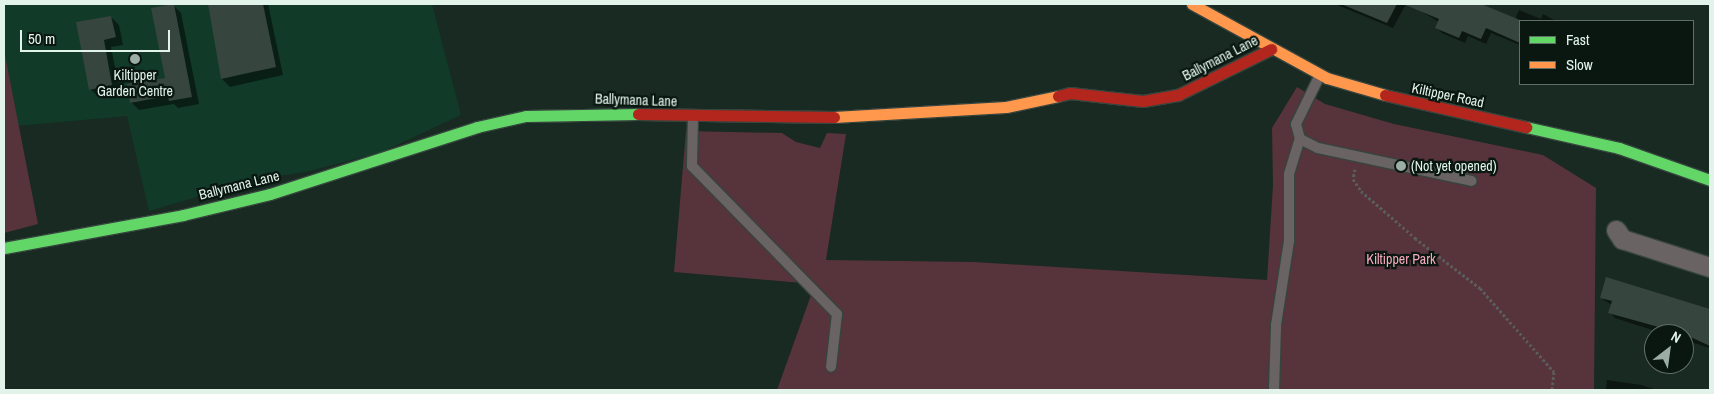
<!DOCTYPE html>
<html>
<head>
<meta charset="utf-8">
<style>
  body { margin:0 }
  #map { position:relative; width:1714px; height:394px; overflow:hidden; background:#182a22; font-family:"Archivo Narrow",sans-serif }
  div>[style] { position:absolute }
  [style*='--x'] { left:calc(var(--x)*1px); top:calc(var(--y)*1px); width:calc(var(--w)*1px); rotate:calc(var(--a)*1deg) }
  .built>* { inset:0; background:#113a28 }
  .green>* { inset:0; background:#57333c }
  .shadow>* { inset:0; background:#0007 }
  .building>* { inset:0; background:#36453e }
  .path>* { height:3px; margin-top:-1.5px; transform-origin:0; background:repeating-linear-gradient(90deg,#5a5d59 0 2.5px,transparent 0 5px) }
  .roads { filter:drop-shadow(1px 0 #36453e) drop-shadow(-1px 0 #36453e) drop-shadow(0 1px #36453e) drop-shadow(0 -1px #36453e) }
  .lane>* { height:10px; margin:-5px; padding:0 5px; transform-origin:5px; border-radius:5px; background:#6a6363 }
  .street>* { height:19px; margin:-9.5px; padding:0 9.5px; transform-origin:9.5px; border-radius:9.5px; background:#6a6363 }
  .fast>* { height:11px; margin:-5.5px; padding:0 5.5px; transform-origin:5.5px; border-radius:5.5px; background:#63d668 }
  .slow>* { height:11px; margin:-5.5px; padding:0 5.5px; transform-origin:5.5px; border-radius:5.5px; background:#ff974d }
  .jam>* { height:11px; margin:-5.5px; padding:0 5.5px; transform-origin:5.5px; border-radius:5.5px; background:#b3261e }
  .dots>* { width:14px; height:14px; translate:-50% -50%; box-sizing:border-box; border:2px solid #091710; border-radius:50% }
  span { translate:-50% -50%; white-space:nowrap; text-align:center; line-height:1.15; -webkit-text-stroke:4.5px #091710; paint-order:stroke }
  .street-label { font-size:14px; color:#e2f4ea }
  .poi-label { font-size:14px; color:#e2f4ea }
  .left { translate:0 -50%; text-align:left }
  .park-label { font-size:14px; color:#f9aabd }
  .frame { position:absolute; inset:0; border:5px solid #e2f4ea; pointer-events:none }
  .legend { position:absolute; left:1519px; top:20px; width:175px; height:65px; box-sizing:border-box; background:#091710; border:1px solid #606f67; margin:0; padding:6px 9px; list-style:none; font-size:15px; color:#e2f4ea }
  .legend li { display:flex; align-items:center; gap:10px; height:25px }
  .legend b { width:25px; border:1px solid #606f67 }
  .north { position:absolute; left:1644px; top:324px; width:50px; height:50px; box-sizing:border-box; background:#091710; border:1px solid #606f67; border-radius:50%; rotate:30deg; font-size:14px; font-weight:700; line-height:20px; text-align:center; color:#e2f4ea }
  .north::after { content:''; display:block; margin:auto; width:18px; height:22px; background:#9bada4; clip-path:polygon(50% 0,100% 100%,50% 72%,0 100%) }
  .scale { position:absolute; left:20px; top:30px; width:150px; height:22px; box-sizing:border-box; border:2px solid #e2f4ea; border-top:0; padding-left:6px; font-size:15px; line-height:18px; white-space:nowrap; color:#e2f4ea; -webkit-text-stroke:4px #091710; paint-order:stroke }
</style>
</head>
<body>
<div id="map">
  <div class="built">
    <div style="clip-path:polygon(4px 4px,432px 4px,461px 115px,382px 152px,310px 171px,255px 180px,149px 211px,127px 116px,16px 126px,4px 50px)"></div>
  </div>
  <div class="green">
    <div style="clip-path:polygon(4px 50px,38px 224px,4px 233px)"></div>
    <div style="clip-path:polygon(1297px 87px,1325px 104px,1394px 124px,1543px 155px,1596px 188px,1594px 390px,777px 390px,815px 284px,674px 272px,686px 131px,782px 133px,796px 142px,820px 148px,827px 133px,846px 134px,826px 260px,974px 262px,1267px 280px,1273px 185px,1272px 128px)"></div>
  </div>
  <div class="shadow">
    <div style="clip-path:polygon(268px 4px,283px 75px,230px 87px,222px 79px,209px 5px)"></div>
    <div style="clip-path:polygon(1335px 4px,1406px 4px,1393px 28px)"></div>
    <div style="clip-path:polygon(1422px 4px,1478px 4px,1515px 20px,1519px 10px,1541px 19px,1543px 14px,1556px 21px,1520px 21px,1520px 45px,1491px 33px,1486px 44px,1468px 36px,1465px 43px,1442px 33px,1437px 28px,1439px 22px,1419px 10px)"></div>
    <div style="clip-path:polygon(173px 5px,181px 13px,199px 104px,178px 108px,174px 104px,139px 110px,131px 102px,166px 79px)"></div>
    <div style="clip-path:polygon(111px 17px,119px 25px,123px 45px,111px 47px,120px 93px,99px 97px,90px 89px,77px 23px)"></div>
    <div style="clip-path:polygon(1607px 279px,1710px 309px,1710px 348px,1684px 340px,1684px 334px,1665px 334px,1615px 318px,1610px 312px,1612px 305px,1601px 298px)"></div>
    <div style="clip-path:polygon(1607px 380px,1641px 385px,1657px 390px,1606px 390px)"></div>
  </div>
  <div class="building">
    <div style="clip-path:polygon(174px 4px,192px 97px,169px 101px,168px 96px,130px 103px,127px 84px,165px 78px,151px 8px)"></div>
    <div style="clip-path:polygon(208px 4px,263px 4px,276px 67px,221px 79px)"></div>
    <div style="clip-path:polygon(1341px 4px,1397px 4px,1387px 23px)"></div>
    <div style="clip-path:polygon(1403px 4px,1481px 4px,1520px 20px,1520px 43px,1486px 28px,1481px 39px,1462px 31px,1459px 38px,1435px 28px,1439px 19px)"></div>
    <div style="clip-path:polygon(111px 16px,116px 37px,104px 40px,112px 85px,89px 90px,76px 22px)"></div>
    <div style="clip-path:polygon(1606px 277px,1710px 309px,1710px 346px,1684px 334px,1608px 313px,1612px 301px,1600px 298px)"></div>
  </div>
  <div class="path">
    <div style="--x:1355;--y:169;--w:10;--a:101"></div>
    <div style="--x:1353;--y:179;--w:14;--a:56"></div>
    <div style="--x:1361;--y:191;--w:72;--a:41"></div>
    <div style="--x:1415;--y:238;--w:82;--a:37.6"></div>
    <div style="--x:1480;--y:288;--w:112;--a:48.6"></div>
    <div style="--x:1554;--y:372;--w:18;--a:96"></div>
  </div>
  <div class="roads">
    <div class="lane">
      <div style="--x:1320;--y:75;--w:55;--a:116.1"></div>
      <div style="--x:1296;--y:124;--w:16;--a:75"></div>
      <div style="--x:1300;--y:139;--w:20;--a:27"></div>
      <div style="--x:1318;--y:148;--w:157;--a:12.1"></div>
      <div style="--x:693;--y:117;--w:49;--a:91.2"></div>
      <div style="--x:692;--y:166;--w:207;--a:45.6"></div>
      <div style="--x:837;--y:314;--w:53;--a:96.5"></div>
      <div style="--x:1274;--y:390;--w:65;--a:-88.2"></div>
      <div style="--x:1276;--y:325;--w:85;--a:-81.2"></div>
      <div style="--x:1289;--y:241;--w:67;--a:-90"></div>
      <div style="--x:1289;--y:174;--w:37;--a:-73"></div>
    </div>
    <div class="street">
      <div style="--x:1616;--y:230;--w:11;--a:56"></div>
      <div style="--x:1622;--y:239;--w:92;--a:17.7"></div>
    </div>
    <div class="fast">
      <div style="--x:1526;--y:127;--w:95;--a:12.7"></div>
      <div style="--x:1619;--y:148;--w:96;--a:19.4"></div>
      <div style="--x:4;--y:248;--w:182;--a:-10.4"></div>
      <div style="--x:183;--y:215;--w:89;--a:-13.6"></div>
      <div style="--x:270;--y:194;--w:218;--a:-17.9"></div>
      <div style="--x:477;--y:127;--w:50;--a:-12.7"></div>
      <div style="--x:526;--y:116;--w:112;--a:-1"></div>
    </div>
    <div class="slow">
      <div style="--x:1192;--y:4;--w:154;--a:28.7"></div>
      <div style="--x:1327;--y:78;--w:60;--a:16.3"></div>
      <div style="--x:834;--y:117;--w:172;--a:-3.3"></div>
      <div style="--x:1006;--y:107;--w:53;--a:-11.9"></div>
    </div>
    <div class="jam">
      <div style="--x:1385;--y:95;--w:145;--a:12.8"></div>
      <div style="--x:1058;--y:96;--w:12;--a:-14"></div>
      <div style="--x:1070;--y:93;--w:73;--a:6.3"></div>
      <div style="--x:1143;--y:101;--w:36;--a:-10"></div>
      <div style="--x:1178;--y:95;--w:104;--a:-26.3"></div>
      <div style="--x:638;--y:114;--w:196;--a:0.9"></div>
    </div>
  </div>
  <div class="dots">
    <div style="left:135px;top:59px;background:#9bada4"></div>
    <div style="left:1401px;top:166px;background:#9bada4"></div>
  </div>
  <div class="street-label">
    <span style="left:1220px;top:58px;rotate:-27deg">Ballymana Lane</span>
    <span style="left:1448px;top:95px;rotate:12deg">Kiltipper Road</span>
    <span style="left:636px;top:100px;rotate:2deg">Ballymana Lane</span>
    <span style="left:239px;top:185px;rotate:-14deg">Ballymana Lane</span>
  </div>
  <div class="poi-label">
    <span style="left:135px;top:83px">Kiltipper<br>Garden Centre</span>
    <span class="left" style="left:1411px;top:166px">(Not yet opened)</span>
  </div>
  <div class="park-label">
    <span style="left:1401px;top:259px">Kiltipper Park</span>
  </div>
  <div class="frame"></div>
  <ul class="legend">
  <li><b style="height:6px;background:#63d668"></b>Fast</li>
  <li><b style="height:6px;background:#ff974d"></b>Slow</li>
  </ul>
  <div class="north">N</div>
  <div class="scale">50 m</div>
</div>
</body>
</html>
